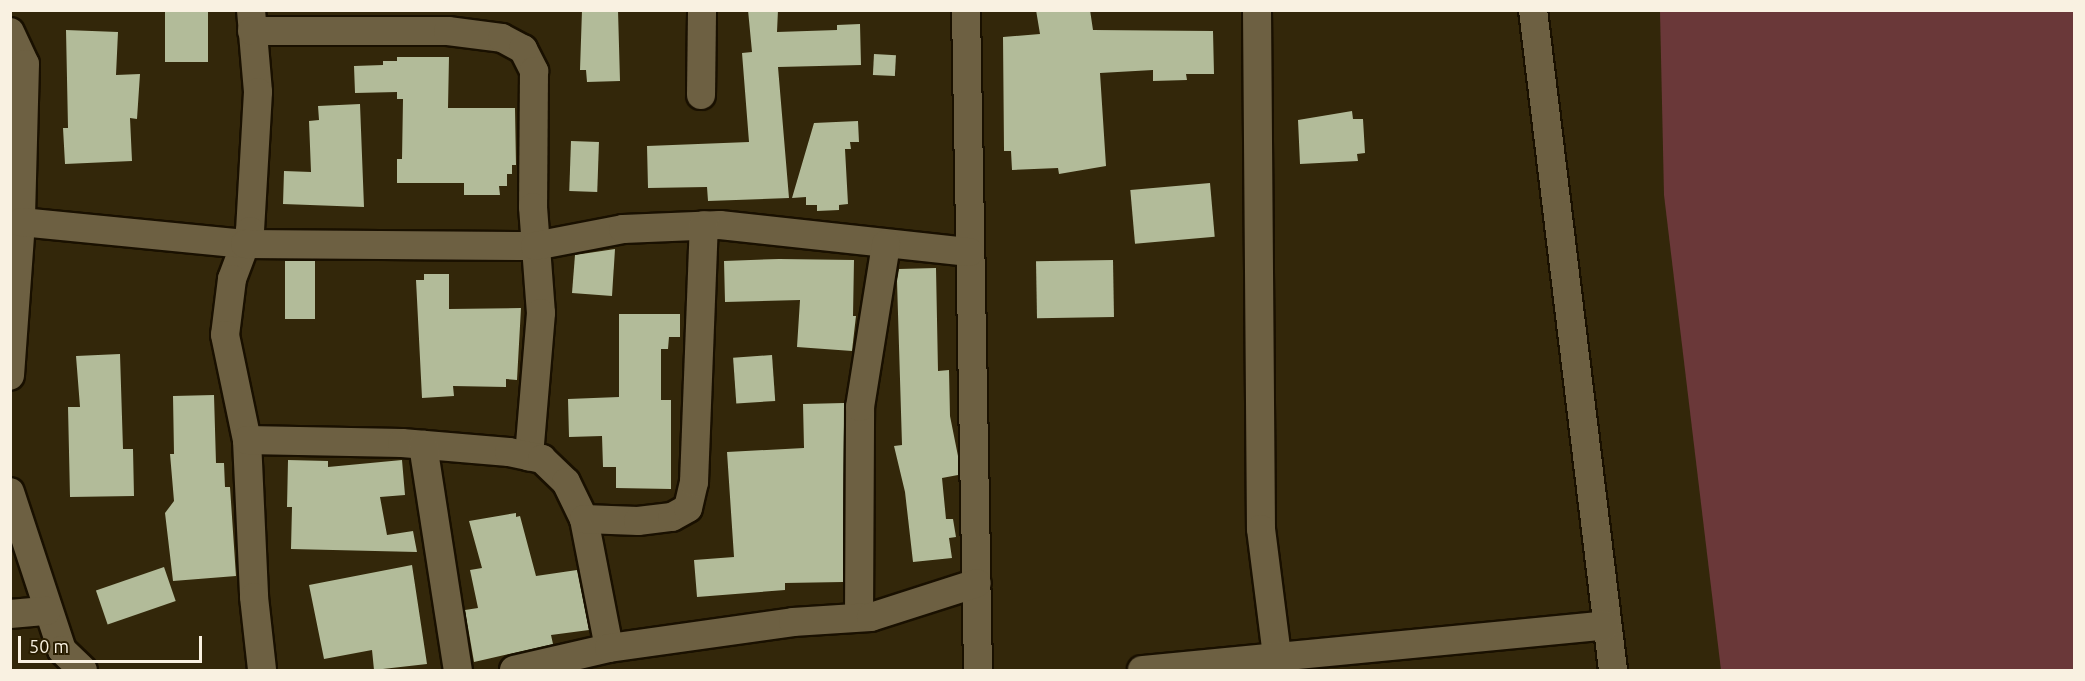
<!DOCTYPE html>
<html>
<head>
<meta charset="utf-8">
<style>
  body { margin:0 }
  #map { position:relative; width:2085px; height:681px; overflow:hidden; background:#33270a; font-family:Ubuntu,sans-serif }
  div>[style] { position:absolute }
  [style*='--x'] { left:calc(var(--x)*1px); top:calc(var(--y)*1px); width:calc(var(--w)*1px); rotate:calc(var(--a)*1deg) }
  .green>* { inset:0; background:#6a3839 }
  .building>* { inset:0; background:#b2bb99; transform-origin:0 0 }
  .roads { filter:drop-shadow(2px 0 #191000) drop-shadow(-2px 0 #191000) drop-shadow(0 2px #191000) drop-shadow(0 -2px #191000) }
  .street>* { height:28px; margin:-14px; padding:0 14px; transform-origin:14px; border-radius:14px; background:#6d6042 }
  span { translate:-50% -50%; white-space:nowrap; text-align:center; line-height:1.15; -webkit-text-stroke:6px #291d01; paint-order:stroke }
  .frame { position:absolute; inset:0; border:12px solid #f9f1e1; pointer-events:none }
  .scale { position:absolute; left:18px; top:636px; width:184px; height:27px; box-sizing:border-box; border:3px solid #f9f1e1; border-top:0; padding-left:8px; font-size:18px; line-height:21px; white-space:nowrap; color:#f9f1e1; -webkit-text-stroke:4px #291d01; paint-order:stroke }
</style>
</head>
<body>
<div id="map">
  <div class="green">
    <div style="clip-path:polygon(1660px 11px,2074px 11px,2074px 670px,1721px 670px,1664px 195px)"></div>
  </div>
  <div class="building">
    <div style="left:165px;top:10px;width:43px;height:52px"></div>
    <div style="clip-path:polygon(582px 10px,618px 10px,620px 81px,587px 82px,586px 70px,580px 70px)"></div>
    <div style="clip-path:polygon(748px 10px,778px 10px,777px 32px,837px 30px,837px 25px,860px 24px,861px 65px,778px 67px,789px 198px,708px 201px,707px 187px,648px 188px,647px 146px,749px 142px,742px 53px,752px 52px)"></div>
    <div style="clip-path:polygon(1036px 10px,1090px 10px,1093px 30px,1213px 31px,1214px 74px,1186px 74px,1187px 80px,1153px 81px,1153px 70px,1100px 73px,1106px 166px,1059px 174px,1058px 168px,1012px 170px,1011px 151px,1004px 151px,1003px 37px,1040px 34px)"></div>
    <div style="clip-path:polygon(66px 30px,118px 32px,116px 75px,140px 74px,137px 119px,130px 118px,132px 161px,65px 164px,63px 128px,68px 128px)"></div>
    <div style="left:874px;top:54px;width:22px;height:21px;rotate:3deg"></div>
    <div style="clip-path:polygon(397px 57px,449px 57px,448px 108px,515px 108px,516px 165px,512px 165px,512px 174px,507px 174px,507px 186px,499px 186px,500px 195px,464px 195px,464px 183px,397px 183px,397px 159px,402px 159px,403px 99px,397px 99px,397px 92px,355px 93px,354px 66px,383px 65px,383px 61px,397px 61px)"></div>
    <div style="clip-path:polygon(360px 104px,364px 207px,283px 204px,284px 171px,311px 172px,309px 121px,319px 120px,318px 106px)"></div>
    <div style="clip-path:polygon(1352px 111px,1353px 119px,1363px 119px,1365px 153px,1357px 154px,1358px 161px,1300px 164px,1298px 120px)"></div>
    <div style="clip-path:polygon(858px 121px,859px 142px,850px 142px,851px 149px,845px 149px,848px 204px,839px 205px,839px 210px,817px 211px,817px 205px,806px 205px,806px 197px,792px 198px,814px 123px)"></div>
    <div style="left:571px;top:141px;width:28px;height:50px;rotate:2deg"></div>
    <div style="left:1210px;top:183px;width:54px;height:80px;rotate:85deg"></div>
    <div style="clip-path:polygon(615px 249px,612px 296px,572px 293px,575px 255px)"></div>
    <div style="clip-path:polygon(779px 259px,854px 260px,853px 316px,856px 316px,852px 351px,797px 347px,800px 300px,725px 302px,724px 261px)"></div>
    <div style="left:1113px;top:260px;width:57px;height:77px;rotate:89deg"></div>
    <div style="left:285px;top:261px;width:30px;height:58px"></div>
    <div style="clip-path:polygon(936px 268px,938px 371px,949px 370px,950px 416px,958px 456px,958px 475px,942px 478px,946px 519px,953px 519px,956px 537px,949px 538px,952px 558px,913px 562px,905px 492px,894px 446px,902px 445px,897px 281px,899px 269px)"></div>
    <div style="clip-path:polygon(424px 274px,449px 274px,449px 309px,521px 308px,517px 380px,506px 379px,506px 387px,453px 386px,454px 396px,422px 398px,416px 280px,424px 280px)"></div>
    <div style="clip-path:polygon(619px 314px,680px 314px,680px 337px,669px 337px,668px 349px,661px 349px,661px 400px,671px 400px,671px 489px,616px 488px,616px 467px,603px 467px,602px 436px,569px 437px,568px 399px,619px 397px)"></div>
    <div style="clip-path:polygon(120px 354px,123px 449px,133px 449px,134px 496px,70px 497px,68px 407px,80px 407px,76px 356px)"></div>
    <div style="left:772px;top:355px;width:46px;height:39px;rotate:86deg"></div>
    <div style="clip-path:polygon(214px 395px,216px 463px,224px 463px,225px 487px,230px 487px,236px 576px,173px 581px,165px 513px,174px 501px,170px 454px,174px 454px,173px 396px)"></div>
    <div style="clip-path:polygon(844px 403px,843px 582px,785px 583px,785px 590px,697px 597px,694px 560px,734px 557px,727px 452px,804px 448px,803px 404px)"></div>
    <div style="clip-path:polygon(288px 460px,328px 461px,328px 467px,402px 460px,405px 495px,380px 497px,387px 535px,413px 531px,417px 552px,291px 549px,292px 507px,287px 507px)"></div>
    <div style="clip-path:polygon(516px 513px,516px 517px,520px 516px,536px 576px,577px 570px,589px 630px,551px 635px,553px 644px,474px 662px,465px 610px,478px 608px,470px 570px,482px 568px,469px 521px)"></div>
    <div style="clip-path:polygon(412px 565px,427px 664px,374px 670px,372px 650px,324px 659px,309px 585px)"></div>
    <div style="left:164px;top:567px;width:36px;height:72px;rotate:71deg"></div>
  </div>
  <div class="roads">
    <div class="street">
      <div style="--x:251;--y:10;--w:82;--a:85.1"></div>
      <div style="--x:258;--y:92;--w:139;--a:93.3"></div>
      <div style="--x:250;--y:231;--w:51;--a:110.6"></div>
      <div style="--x:232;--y:279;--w:56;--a:97.1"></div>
      <div style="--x:225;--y:335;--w:107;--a:78.2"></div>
      <div style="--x:247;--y:440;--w:157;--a:87.4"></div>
      <div style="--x:254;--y:597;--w:73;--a:83.7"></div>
      <div style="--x:966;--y:10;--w:660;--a:88.96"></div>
      <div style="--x:1257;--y:10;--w:519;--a:89.56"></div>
      <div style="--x:1261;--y:529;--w:128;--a:82.8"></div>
      <div style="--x:1533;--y:10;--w:665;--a:83.09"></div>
      <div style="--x:252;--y:31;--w:196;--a:0"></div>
      <div style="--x:448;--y:31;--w:54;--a:7.4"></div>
      <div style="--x:502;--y:38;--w:24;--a:28"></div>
      <div style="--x:523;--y:49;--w:25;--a:63"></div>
      <div style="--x:534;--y:71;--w:136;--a:90.4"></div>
      <div style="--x:533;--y:207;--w:106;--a:85.7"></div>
      <div style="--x:541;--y:313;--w:144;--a:94.8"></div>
      <div style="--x:10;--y:32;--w:35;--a:65"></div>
      <div style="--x:25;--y:64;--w:158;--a:91.5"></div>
      <div style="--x:21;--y:222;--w:154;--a:94.1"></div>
      <div style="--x:701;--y:95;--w:85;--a:-89.3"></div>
      <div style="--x:21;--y:222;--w:225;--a:5.6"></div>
      <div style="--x:245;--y:244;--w:290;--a:0.4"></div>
      <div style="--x:535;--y:246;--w:90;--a:-10.9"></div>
      <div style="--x:623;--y:229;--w:97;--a:-2.4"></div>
      <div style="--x:720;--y:225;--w:251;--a:6.2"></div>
      <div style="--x:247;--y:440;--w:155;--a:1.1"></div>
      <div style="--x:402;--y:443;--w:107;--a:4.8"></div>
      <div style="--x:509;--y:452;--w:34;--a:12"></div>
      <div style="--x:542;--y:459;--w:33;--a:44"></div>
      <div style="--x:566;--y:482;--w:41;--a:64.1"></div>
      <div style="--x:584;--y:519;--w:131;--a:79"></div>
      <div style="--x:423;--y:445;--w:228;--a:81.2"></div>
      <div style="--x:10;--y:492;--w:166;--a:71.8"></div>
      <div style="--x:62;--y:650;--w:29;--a:44"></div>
      <div style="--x:584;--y:519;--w:54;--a:2.1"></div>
      <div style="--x:638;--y:521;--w:34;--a:-7"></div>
      <div style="--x:672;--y:517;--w:18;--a:-29"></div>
      <div style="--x:688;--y:508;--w:27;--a:-77"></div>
      <div style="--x:694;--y:482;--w:257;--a:-87.8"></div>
      <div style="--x:10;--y:614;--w:37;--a:-5"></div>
      <div style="--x:859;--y:617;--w:210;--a:-89.7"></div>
      <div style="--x:860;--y:407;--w:165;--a:-80.9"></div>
      <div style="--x:514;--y:670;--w:98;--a:-13"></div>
      <div style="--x:609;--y:648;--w:186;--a:-8"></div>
      <div style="--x:793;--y:622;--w:78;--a:-3.7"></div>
      <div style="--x:871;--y:617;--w:111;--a:-17.8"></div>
      <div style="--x:1142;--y:670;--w:466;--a:-5.5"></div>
    </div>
  </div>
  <div class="frame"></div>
  <div class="scale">50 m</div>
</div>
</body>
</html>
